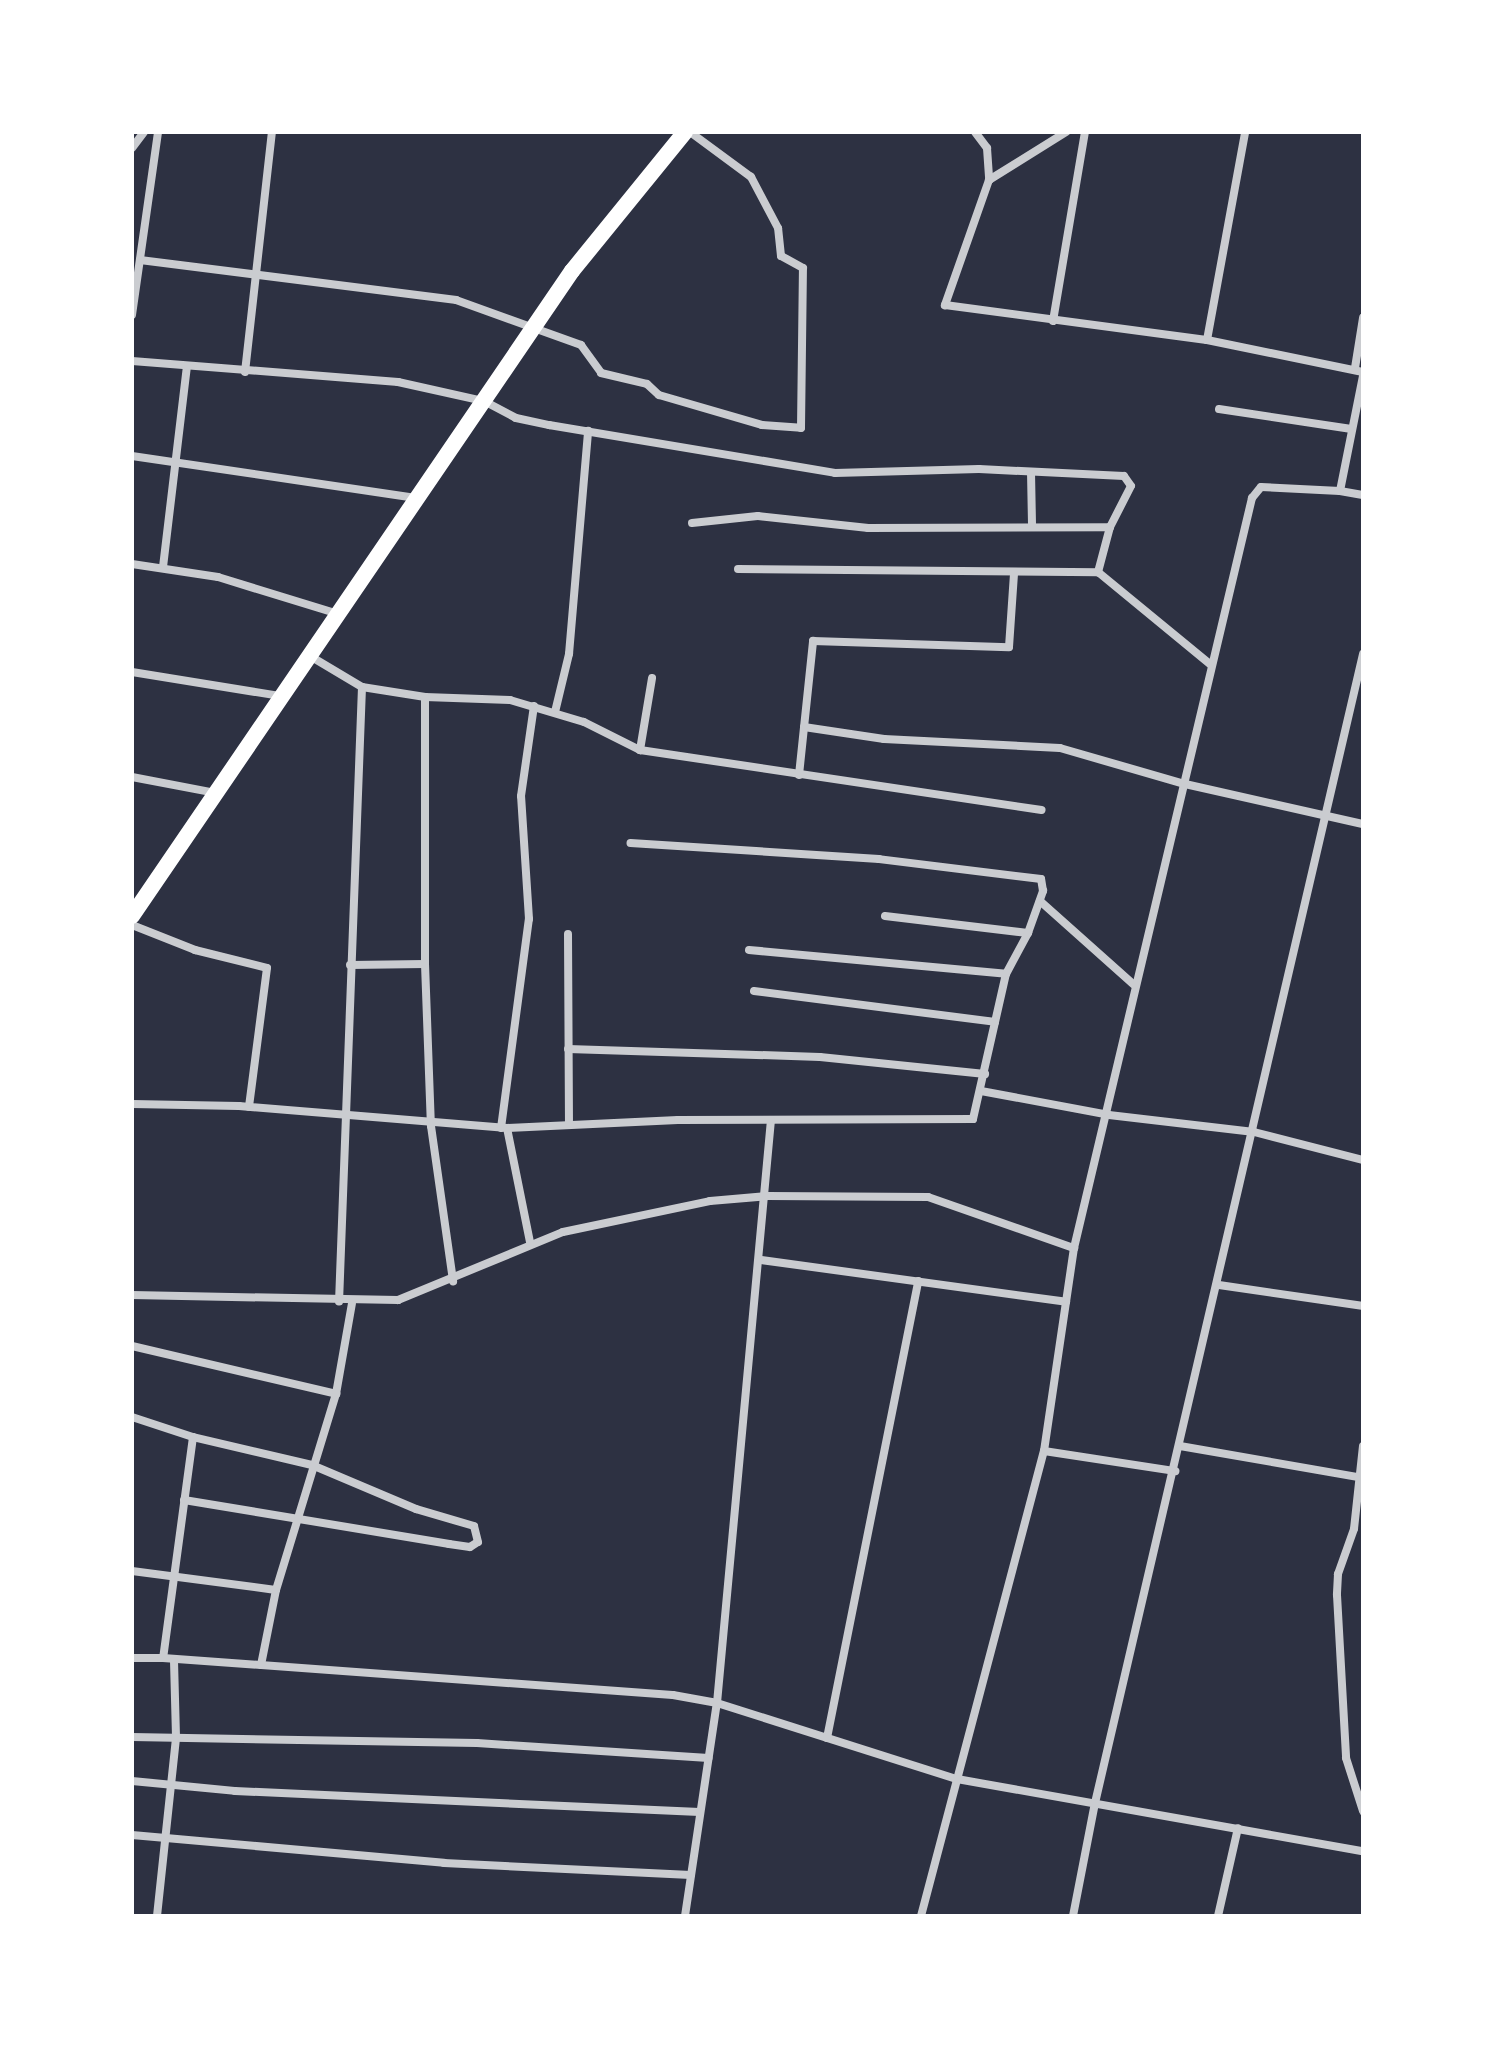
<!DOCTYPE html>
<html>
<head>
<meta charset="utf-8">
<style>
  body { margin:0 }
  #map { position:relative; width:1495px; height:2048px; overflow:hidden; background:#2d3142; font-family:"Exo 2",sans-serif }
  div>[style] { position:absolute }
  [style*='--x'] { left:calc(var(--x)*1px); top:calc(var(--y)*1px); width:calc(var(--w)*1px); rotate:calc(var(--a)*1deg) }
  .minor>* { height:8px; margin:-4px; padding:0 4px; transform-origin:4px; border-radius:4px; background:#caccd0 }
  .trunk>* { height:16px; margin:-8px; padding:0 8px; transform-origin:8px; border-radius:8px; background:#fff }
  span { translate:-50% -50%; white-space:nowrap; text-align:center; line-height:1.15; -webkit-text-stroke:6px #fff; paint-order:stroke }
  .frame { position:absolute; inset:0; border:134px solid #fff; pointer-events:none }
</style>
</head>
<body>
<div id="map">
  <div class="minor">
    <div style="--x:975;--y:132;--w:20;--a:53"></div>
    <div style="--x:987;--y:148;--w:32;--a:86"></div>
    <div style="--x:989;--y:180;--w:133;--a:109.4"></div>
    <div style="--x:945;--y:305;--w:264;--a:7.6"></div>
    <div style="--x:1207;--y:340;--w:159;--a:11.6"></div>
    <div style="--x:132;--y:148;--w:20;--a:-53"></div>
    <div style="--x:989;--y:180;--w:91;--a:-31.9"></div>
    <div style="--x:140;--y:260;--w:319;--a:7.2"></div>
    <div style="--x:456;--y:300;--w:133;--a:19.8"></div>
    <div style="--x:581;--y:345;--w:34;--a:54"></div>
    <div style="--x:601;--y:373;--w:47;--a:13.4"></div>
    <div style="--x:647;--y:384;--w:16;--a:43"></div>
    <div style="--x:659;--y:395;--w:107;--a:16.2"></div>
    <div style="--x:762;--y:425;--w:39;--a:4"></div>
    <div style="--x:801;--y:428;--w:160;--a:-89.3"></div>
    <div style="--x:803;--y:268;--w:25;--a:-151"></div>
    <div style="--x:781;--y:256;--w:28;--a:-96"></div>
    <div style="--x:778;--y:228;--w:58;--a:-117.9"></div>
    <div style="--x:751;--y:177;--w:76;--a:-143.6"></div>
    <div style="--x:132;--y:315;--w:185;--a:-81.9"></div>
    <div style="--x:1053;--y:321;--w:192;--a:-80.4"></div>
    <div style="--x:1207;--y:340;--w:211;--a:-79.6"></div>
    <div style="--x:132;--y:361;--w:267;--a:4.5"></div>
    <div style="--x:398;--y:382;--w:88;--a:12.5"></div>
    <div style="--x:484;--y:401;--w:36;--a:28"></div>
    <div style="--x:516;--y:418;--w:34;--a:12"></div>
    <div style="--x:549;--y:425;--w:290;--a:9.5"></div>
    <div style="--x:835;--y:473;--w:144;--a:-1.6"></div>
    <div style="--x:979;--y:469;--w:145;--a:2.8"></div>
    <div style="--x:1124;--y:476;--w:12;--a:55"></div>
    <div style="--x:1131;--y:486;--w:46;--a:117.1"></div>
    <div style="--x:1110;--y:527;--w:47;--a:104.9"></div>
    <div style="--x:1355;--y:368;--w:51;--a:-80.9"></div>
    <div style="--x:245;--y:372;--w:242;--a:-83.6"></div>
    <div style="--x:1219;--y:409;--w:134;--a:8.6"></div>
    <div style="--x:132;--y:456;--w:287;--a:8.4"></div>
    <div style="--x:1031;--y:472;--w:54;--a:88.9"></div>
    <div style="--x:1340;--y:491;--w:23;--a:10"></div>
    <div style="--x:692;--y:523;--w:66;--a:-6.1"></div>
    <div style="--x:758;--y:516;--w:111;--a:6.2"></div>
    <div style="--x:868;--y:528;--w:242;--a:-0.2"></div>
    <div style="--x:132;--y:564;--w:87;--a:8.6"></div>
    <div style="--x:218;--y:577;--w:126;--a:17.1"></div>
    <div style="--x:163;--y:567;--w:202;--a:-83.2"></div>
    <div style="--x:738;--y:569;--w:360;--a:0.5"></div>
    <div style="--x:1098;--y:572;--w:145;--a:39.4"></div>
    <div style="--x:310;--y:656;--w:61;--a:30.8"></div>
    <div style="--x:362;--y:687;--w:615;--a:92.14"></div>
    <div style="--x:132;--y:672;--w:151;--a:9.2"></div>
    <div style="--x:362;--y:687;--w:64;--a:9"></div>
    <div style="--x:425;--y:697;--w:85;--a:2"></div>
    <div style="--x:510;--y:700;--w:77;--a:16.6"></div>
    <div style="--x:584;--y:722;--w:63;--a:26.6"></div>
    <div style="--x:640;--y:750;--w:406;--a:8.5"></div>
    <div style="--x:425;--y:697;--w:267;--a:90"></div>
    <div style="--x:425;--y:964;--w:162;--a:87.9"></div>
    <div style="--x:431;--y:1126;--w:157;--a:81.9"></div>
    <div style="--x:555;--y:712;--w:60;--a:-76.4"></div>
    <div style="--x:569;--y:654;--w:224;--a:-85.1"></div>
    <div style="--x:804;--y:727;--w:81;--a:8.5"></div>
    <div style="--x:884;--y:739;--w:176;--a:2.9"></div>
    <div style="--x:1060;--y:748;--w:130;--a:16.1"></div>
    <div style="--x:1185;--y:784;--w:182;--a:12.7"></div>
    <div style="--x:640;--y:750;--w:73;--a:-80.5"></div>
    <div style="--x:799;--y:775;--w:135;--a:-84"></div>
    <div style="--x:813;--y:641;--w:196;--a:1.8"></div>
    <div style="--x:1009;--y:647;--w:74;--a:-86.1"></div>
    <div style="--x:132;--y:777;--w:86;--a:10.8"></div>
    <div style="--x:1040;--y:901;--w:125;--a:41.7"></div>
    <div style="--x:885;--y:916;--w:144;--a:6.8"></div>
    <div style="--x:132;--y:925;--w:68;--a:21.6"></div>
    <div style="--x:195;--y:950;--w:74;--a:14"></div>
    <div style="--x:267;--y:968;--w:140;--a:97.4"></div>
    <div style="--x:568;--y:934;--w:191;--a:89.7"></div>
    <div style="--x:749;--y:950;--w:258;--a:5.3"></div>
    <div style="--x:350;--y:965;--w:75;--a:-0.8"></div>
    <div style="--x:754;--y:991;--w:243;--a:7.3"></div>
    <div style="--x:568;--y:1049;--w:252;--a:1.8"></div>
    <div style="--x:820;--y:1057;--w:166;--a:5.9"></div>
    <div style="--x:981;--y:1091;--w:130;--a:10.6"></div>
    <div style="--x:1109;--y:1115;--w:146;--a:6.7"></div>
    <div style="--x:1254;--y:1132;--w:113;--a:14.4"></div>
    <div style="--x:132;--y:1104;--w:107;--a:1.1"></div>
    <div style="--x:239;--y:1106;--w:269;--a:4.7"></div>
    <div style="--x:507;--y:1128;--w:171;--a:-2.7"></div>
    <div style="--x:678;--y:1120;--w:295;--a:-0.2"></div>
    <div style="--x:973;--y:1119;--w:149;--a:-77.2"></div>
    <div style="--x:1006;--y:974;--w:47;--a:-61.8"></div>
    <div style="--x:1028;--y:933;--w:45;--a:-70.3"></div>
    <div style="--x:1043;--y:891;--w:12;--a:-99"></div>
    <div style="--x:1041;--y:879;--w:163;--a:-173"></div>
    <div style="--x:879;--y:859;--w:249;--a:-176.3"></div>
    <div style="--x:501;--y:1128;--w:211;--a:-82.4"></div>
    <div style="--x:529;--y:919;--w:123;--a:-93.7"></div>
    <div style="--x:521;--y:796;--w:91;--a:-81.8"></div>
    <div style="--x:507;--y:1128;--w:116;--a:78.6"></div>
    <div style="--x:761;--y:1260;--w:308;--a:7.8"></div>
    <div style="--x:1219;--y:1285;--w:146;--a:8.3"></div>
    <div style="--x:132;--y:1295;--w:266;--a:1.1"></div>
    <div style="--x:398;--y:1300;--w:178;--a:-22.4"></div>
    <div style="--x:563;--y:1232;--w:150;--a:-11.9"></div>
    <div style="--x:710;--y:1201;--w:58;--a:-4.9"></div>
    <div style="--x:768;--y:1196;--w:160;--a:0.4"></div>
    <div style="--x:928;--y:1197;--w:155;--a:19.3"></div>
    <div style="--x:132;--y:1346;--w:210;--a:13.2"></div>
    <div style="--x:132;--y:1417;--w:64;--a:18.2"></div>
    <div style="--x:193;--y:1437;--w:223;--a:97.7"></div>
    <div style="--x:163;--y:1658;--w:511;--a:4.15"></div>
    <div style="--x:673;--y:1695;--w:45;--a:10.3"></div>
    <div style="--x:717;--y:1703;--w:252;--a:17.6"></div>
    <div style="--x:957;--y:1779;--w:412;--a:10.1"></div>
    <div style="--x:1180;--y:1446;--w:181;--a:9.9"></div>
    <div style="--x:1363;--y:1446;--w:83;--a:96.2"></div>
    <div style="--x:1354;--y:1529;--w:48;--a:109.6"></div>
    <div style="--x:1338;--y:1574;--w:21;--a:93"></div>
    <div style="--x:1337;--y:1595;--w:163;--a:86.8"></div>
    <div style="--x:1346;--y:1758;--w:56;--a:72.2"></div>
    <div style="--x:1044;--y:1451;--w:133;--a:8.7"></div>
    <div style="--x:184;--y:1500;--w:269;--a:9.4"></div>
    <div style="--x:449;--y:1544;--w:21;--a:8"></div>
    <div style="--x:470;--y:1547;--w:9;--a:-32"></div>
    <div style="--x:478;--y:1542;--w:16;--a:-104"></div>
    <div style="--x:474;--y:1526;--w:60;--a:-163.7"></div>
    <div style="--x:416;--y:1509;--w:113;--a:-157.1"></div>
    <div style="--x:312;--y:1465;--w:122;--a:-166.8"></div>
    <div style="--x:132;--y:1571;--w:145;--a:7.5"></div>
    <div style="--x:132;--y:1658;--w:31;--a:0"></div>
    <div style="--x:261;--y:1665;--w:76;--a:-78.7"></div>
    <div style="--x:276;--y:1590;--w:205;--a:-73"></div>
    <div style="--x:336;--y:1394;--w:92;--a:-80"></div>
    <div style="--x:132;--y:1737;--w:345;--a:1"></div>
    <div style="--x:477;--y:1743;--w:232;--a:3.7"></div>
    <div style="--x:827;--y:1738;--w:466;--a:-78.7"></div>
    <div style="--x:132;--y:1781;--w:103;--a:5.5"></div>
    <div style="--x:235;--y:1791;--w:465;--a:2.6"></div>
    <div style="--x:132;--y:1835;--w:313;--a:5.1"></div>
    <div style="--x:444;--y:1863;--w:247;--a:2.8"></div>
    <div style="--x:157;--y:1916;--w:180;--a:-83.9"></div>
    <div style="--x:176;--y:1737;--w:77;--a:-91.5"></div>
    <div style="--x:685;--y:1916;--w:215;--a:-81.5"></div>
    <div style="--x:717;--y:1703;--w:585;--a:-84.71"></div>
    <div style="--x:921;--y:1916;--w:481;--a:-75.2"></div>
    <div style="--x:1044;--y:1451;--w:205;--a:-81.6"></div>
    <div style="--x:1074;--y:1248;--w:771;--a:-76.65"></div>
    <div style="--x:1252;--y:498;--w:14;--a:-51"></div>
    <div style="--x:1261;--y:487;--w:79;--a:2.9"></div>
    <div style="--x:1340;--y:491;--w:117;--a:-78.7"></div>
    <div style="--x:1073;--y:1916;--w:115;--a:-79"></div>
    <div style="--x:1095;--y:1803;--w:1180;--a:-76.87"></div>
    <div style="--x:1218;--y:1916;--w:90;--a:-77.2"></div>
  </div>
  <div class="trunk">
    <div style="--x:132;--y:916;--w:781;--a:-55.7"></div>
    <div style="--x:572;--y:271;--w:179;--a:-50.9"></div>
  </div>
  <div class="frame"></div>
</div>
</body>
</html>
